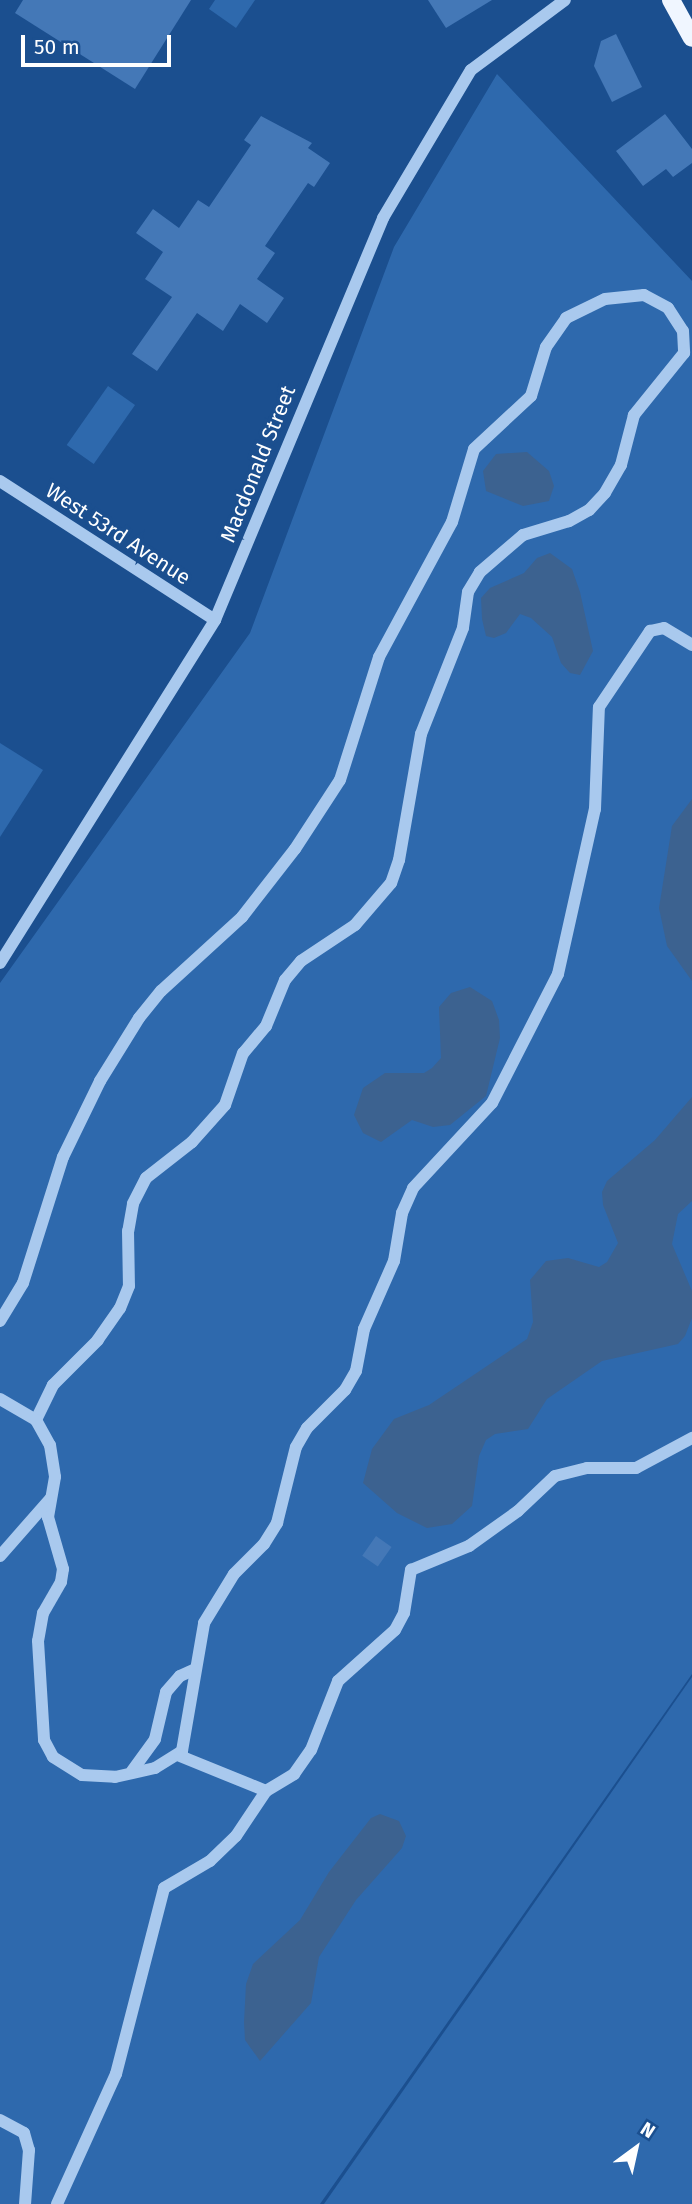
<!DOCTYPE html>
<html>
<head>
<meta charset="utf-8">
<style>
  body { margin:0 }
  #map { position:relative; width:692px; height:2204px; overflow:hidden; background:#1b4f8f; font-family:"Fira Sans",sans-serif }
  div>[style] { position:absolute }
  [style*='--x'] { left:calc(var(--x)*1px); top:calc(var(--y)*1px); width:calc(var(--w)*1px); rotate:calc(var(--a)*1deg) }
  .green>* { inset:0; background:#2e69ad; transform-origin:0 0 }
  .water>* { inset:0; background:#3c6290 }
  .building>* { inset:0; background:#4478b7; transform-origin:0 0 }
  .minor>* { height:12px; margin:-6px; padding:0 6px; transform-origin:6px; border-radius:6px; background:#a9c9ee }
  .major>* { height:18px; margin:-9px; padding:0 9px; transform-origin:9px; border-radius:9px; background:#f0f6ff }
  span { translate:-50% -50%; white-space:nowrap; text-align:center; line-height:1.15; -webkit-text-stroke:7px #1b4f8f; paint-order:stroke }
  .street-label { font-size:21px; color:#fff }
  .north { position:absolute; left:601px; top:2113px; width:70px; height:70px; -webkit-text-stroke:5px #1b4f8f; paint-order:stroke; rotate:33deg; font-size:19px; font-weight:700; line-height:28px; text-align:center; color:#fff }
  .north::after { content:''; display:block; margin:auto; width:24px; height:32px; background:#fff; clip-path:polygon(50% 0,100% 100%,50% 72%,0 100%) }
  .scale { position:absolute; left:21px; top:35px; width:150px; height:32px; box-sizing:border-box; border:4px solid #fff; border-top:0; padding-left:9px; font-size:21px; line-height:24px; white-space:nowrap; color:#fff; -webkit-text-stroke:5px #1b4f8f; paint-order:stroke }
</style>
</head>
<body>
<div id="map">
  <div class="green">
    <div style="clip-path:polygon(215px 0,255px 0,236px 28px,209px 9px)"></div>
    <div style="clip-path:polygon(497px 74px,692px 281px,692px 1674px,320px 2204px,0 2204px,0 983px,250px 633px,394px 247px)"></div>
    <div style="left:108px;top:386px;width:33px;height:72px;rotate:35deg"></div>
    <div style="clip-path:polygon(0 743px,43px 770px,0 837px)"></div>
    <div style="clip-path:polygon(692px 1677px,692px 2204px,324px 2204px)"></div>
  </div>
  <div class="water">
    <div style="clip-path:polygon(527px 452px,549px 471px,554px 486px,549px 501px,523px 506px,486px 491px,483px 471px,496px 454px)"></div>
    <div style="clip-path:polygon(550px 553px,572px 569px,580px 592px,593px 651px,580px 675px,570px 673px,561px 663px,552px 637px,531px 618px,520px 614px,506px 633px,494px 638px,486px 636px,482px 619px,481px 598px,490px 588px,524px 573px,537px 558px)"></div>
    <div style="clip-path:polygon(692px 799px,692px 981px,667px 946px,659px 908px,672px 826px)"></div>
    <div style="clip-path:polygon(470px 987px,492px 1001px,499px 1020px,500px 1038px,486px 1096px,450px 1125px,433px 1127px,412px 1120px,381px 1142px,363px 1133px,354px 1115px,363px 1088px,385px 1073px,424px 1073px,432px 1068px,441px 1058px,439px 1007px,451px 993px)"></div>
    <div style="clip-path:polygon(692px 1097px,692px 1201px,678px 1214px,672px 1244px,692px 1291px,692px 1318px,685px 1336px,678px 1344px,602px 1361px,547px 1399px,528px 1429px,495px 1434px,486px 1440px,479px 1456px,472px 1506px,452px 1524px,427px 1528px,397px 1513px,363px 1483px,372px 1449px,394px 1419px,429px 1405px,527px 1339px,533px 1322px,530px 1280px,546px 1261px,568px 1258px,599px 1267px,607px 1262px,618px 1243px,603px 1205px,602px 1192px,607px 1181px,655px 1140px)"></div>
    <div style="clip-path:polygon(380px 1814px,399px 1821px,406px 1836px,402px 1848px,356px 1900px,319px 1957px,311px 2003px,260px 2061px,245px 2040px,244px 2022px,246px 1984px,253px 1964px,300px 1920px,329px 1872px,371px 1818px)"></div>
  </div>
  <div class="building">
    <div style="clip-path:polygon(23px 0,191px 0,135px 89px,15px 13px)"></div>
    <div style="clip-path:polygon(428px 0,492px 0,446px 28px)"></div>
    <div style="clip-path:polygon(616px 34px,642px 87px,612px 102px,594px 66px,601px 41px)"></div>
    <div style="clip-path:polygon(665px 114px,692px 149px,692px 163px,673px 177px,666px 169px,643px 186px,616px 151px)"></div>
    <div style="clip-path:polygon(261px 116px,312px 143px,308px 148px,330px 163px,314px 187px,308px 183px,265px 246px,275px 253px,257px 279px,284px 298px,267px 323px,240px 304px,223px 331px,197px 313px,157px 371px,132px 354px,172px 297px,145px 279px,163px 252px,136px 233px,153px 209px,179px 228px,198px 200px,209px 207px,251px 145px,244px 140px)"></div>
    <div style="left:376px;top:1536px;width:19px;height:24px;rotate:35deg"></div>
  </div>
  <div class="minor">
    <div style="--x:0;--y:481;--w:256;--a:32.9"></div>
    <div style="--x:0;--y:963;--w:405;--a:-57.9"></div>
    <div style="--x:215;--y:620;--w:436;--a:-67.3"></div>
    <div style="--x:383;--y:218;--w:172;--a:-59.3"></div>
    <div style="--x:471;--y:70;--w:117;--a:-36.7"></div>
    <div style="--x:0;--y:1321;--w:44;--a:-58.8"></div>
    <div style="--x:23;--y:1283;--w:132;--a:-72.4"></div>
    <div style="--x:63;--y:1157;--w:85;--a:-64"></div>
    <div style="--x:100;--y:1081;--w:74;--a:-58.2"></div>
    <div style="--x:139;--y:1018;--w:35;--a:-51"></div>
    <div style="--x:161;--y:991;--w:110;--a:-42.4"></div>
    <div style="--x:242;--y:917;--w:86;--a:-52.1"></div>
    <div style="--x:295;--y:849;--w:82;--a:-56.9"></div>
    <div style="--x:340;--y:780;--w:129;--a:-72.4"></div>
    <div style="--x:379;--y:657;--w:153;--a:-61.6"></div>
    <div style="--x:452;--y:522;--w:76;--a:-73.2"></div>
    <div style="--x:474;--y:449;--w:78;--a:-42.9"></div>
    <div style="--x:531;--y:396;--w:51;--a:-73"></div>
    <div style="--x:546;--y:347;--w:35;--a:-55"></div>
    <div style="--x:566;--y:318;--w:43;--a:-26"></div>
    <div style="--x:605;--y:299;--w:39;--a:-6"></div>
    <div style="--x:644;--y:295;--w:27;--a:28"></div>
    <div style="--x:668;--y:308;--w:27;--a:57"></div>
    <div style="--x:683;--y:331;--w:22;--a:87"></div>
    <div style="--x:684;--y:353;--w:80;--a:128.9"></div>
    <div style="--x:634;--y:415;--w:52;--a:104.6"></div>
    <div style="--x:621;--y:465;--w:32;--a:120"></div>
    <div style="--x:605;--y:493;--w:23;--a:133"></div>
    <div style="--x:589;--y:510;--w:23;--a:151"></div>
    <div style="--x:569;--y:521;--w:48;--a:163.1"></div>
    <div style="--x:523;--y:535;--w:57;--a:139.3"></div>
    <div style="--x:480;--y:572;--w:23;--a:121"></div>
    <div style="--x:468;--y:592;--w:36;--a:98"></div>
    <div style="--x:463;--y:628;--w:114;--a:111.6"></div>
    <div style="--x:421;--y:734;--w:128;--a:99.9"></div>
    <div style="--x:399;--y:860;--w:24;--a:109"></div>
    <div style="--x:391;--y:883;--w:55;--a:130.6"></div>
    <div style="--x:355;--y:925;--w:65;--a:146.3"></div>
    <div style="--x:301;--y:961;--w:25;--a:130"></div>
    <div style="--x:285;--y:980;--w:50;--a:112.4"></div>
    <div style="--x:266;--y:1026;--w:35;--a:130"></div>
    <div style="--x:243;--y:1053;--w:55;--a:109.1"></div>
    <div style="--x:225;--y:1105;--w:50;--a:131.7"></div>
    <div style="--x:192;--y:1142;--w:58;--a:142"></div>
    <div style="--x:146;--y:1178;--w:29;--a:117"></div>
    <div style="--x:133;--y:1204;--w:27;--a:100"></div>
    <div style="--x:128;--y:1231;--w:55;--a:89"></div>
    <div style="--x:129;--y:1286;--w:24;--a:112"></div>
    <div style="--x:120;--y:1308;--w:39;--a:125"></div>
    <div style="--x:98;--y:1340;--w:64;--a:135"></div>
    <div style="--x:53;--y:1385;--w:39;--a:116"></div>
    <div style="--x:0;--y:1399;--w:42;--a:30.3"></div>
    <div style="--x:36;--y:1420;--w:29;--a:61"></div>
    <div style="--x:50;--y:1445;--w:32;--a:81"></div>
    <div style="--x:55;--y:1477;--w:41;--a:99.9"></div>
    <div style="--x:48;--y:1517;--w:54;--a:73.9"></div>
    <div style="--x:63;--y:1569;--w:13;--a:99"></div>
    <div style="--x:61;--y:1582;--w:36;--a:120"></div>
    <div style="--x:43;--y:1613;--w:28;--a:100"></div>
    <div style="--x:38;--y:1641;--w:99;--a:86.5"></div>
    <div style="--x:44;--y:1740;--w:19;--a:62"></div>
    <div style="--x:53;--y:1757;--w:34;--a:32"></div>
    <div style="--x:82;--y:1775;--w:33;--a:3"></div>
    <div style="--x:115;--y:1777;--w:41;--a:-12.7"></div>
    <div style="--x:155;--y:1768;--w:32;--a:-32"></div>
    <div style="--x:182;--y:1751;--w:130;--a:-80.2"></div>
    <div style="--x:204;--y:1623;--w:57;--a:-58.5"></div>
    <div style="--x:234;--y:1574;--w:42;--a:-45"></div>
    <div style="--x:264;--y:1544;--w:25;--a:-58"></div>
    <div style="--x:277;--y:1523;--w:78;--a:-76"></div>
    <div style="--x:296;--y:1447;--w:22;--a:-60"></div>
    <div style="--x:307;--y:1428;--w:54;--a:-45"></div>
    <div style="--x:345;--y:1390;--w:22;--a:-60"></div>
    <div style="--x:356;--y:1371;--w:43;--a:-79.2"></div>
    <div style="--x:364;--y:1329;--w:74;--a:-66.2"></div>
    <div style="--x:394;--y:1261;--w:49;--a:-80.5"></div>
    <div style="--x:402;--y:1213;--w:27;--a:-66"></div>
    <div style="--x:413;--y:1188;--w:116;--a:-47.1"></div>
    <div style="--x:492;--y:1103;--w:145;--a:-62.9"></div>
    <div style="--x:558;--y:974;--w:169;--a:-77.4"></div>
    <div style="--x:595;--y:809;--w:102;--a:-87.8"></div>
    <div style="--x:599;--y:707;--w:92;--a:-56.1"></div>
    <div style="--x:650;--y:631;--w:14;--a:-12"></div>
    <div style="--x:664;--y:628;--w:33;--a:31"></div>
    <div style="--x:0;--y:1556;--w:76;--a:-48.7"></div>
    <div style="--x:180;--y:1756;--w:93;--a:22.1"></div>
    <div style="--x:132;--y:1771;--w:39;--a:-54"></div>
    <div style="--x:155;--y:1739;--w:48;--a:-76.8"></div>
    <div style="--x:166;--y:1692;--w:21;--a:-49"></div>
    <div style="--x:180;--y:1676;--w:17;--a:-24"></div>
    <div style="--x:0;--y:2120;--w:27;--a:28"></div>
    <div style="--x:24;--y:2133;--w:18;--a:74"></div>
    <div style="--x:29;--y:2150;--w:54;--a:94.2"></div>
    <div style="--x:57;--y:2204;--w:143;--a:-65.6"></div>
    <div style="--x:116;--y:2074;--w:192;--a:-75.5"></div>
    <div style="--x:164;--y:1888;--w:53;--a:-30.4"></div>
    <div style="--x:210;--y:1861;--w:36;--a:-44"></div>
    <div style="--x:236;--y:1836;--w:54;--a:-56.3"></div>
    <div style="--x:266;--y:1791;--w:33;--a:-31"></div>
    <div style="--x:294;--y:1774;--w:29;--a:-55"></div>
    <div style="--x:311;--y:1750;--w:74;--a:-68.6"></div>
    <div style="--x:338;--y:1681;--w:76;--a:-41.8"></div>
    <div style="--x:395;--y:1630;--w:19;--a:-62"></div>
    <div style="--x:404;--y:1613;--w:44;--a:-80.8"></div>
    <div style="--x:411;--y:1570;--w:63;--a:-22.5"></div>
    <div style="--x:469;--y:1546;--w:60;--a:-35.5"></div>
    <div style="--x:518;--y:1511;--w:51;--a:-43.4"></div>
    <div style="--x:555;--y:1476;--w:33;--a:-14"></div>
    <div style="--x:587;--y:1468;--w:49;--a:0"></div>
    <div style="--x:636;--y:1468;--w:64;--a:-28.2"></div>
  </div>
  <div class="major">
    <div style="--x:671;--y:0;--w:43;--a:61.1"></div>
  </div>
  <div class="street-label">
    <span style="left:258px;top:464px;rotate:-68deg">Macdonald Street</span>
    <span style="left:118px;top:534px;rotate:33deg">West 53rd Avenue</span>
  </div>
  <div class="north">N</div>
  <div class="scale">50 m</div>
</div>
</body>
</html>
